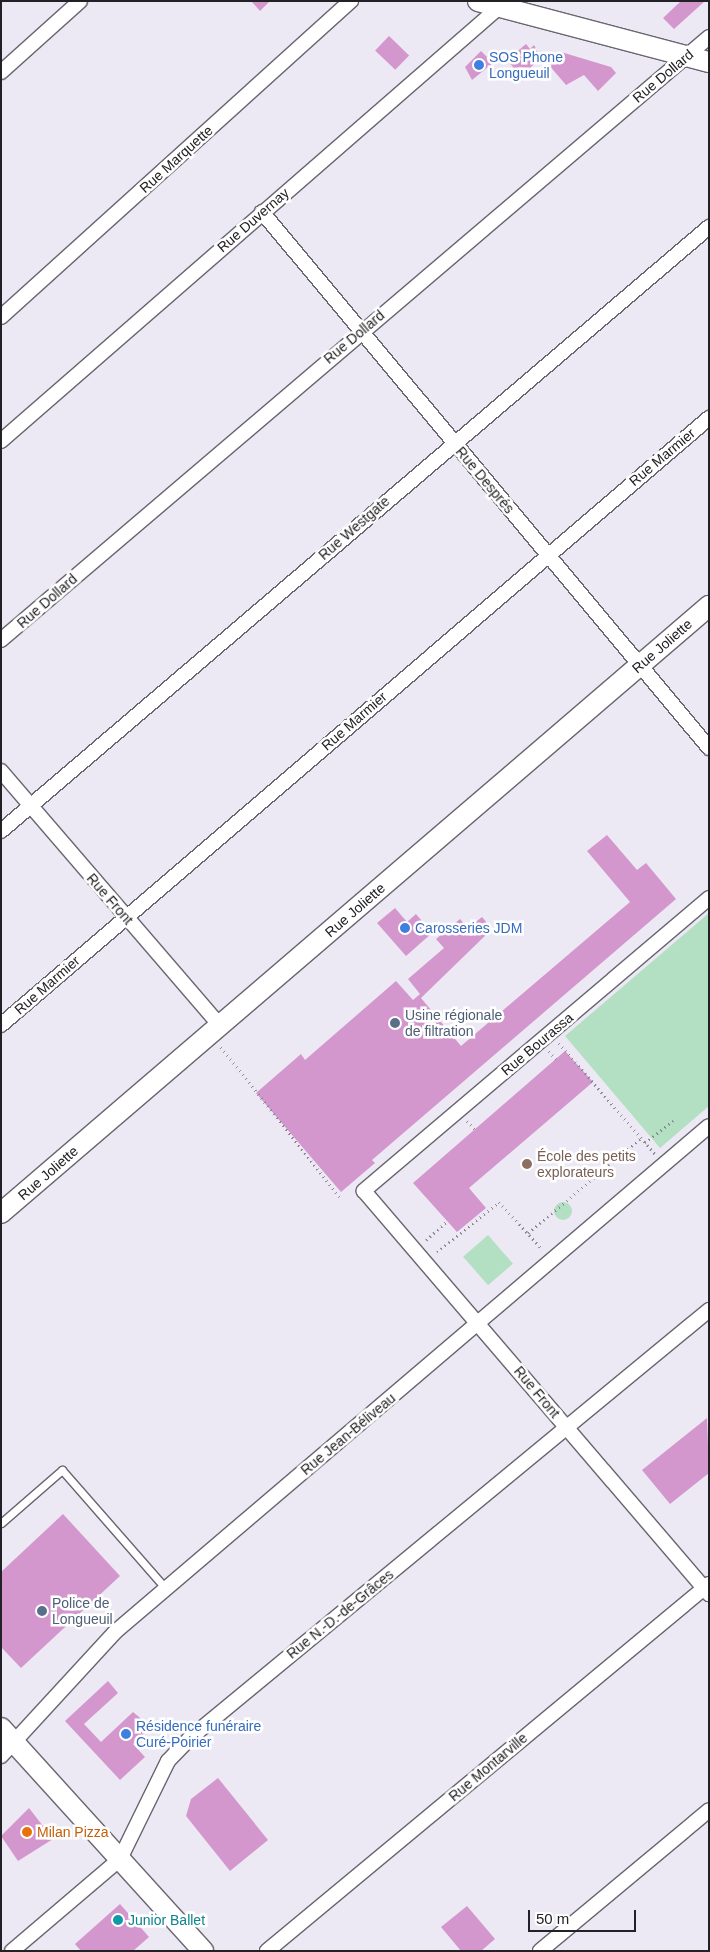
<!DOCTYPE html>
<html>
<head>
<meta charset="utf-8">
<style>
  body { margin:0 }
  #map { position:relative; width:710px; height:1952px; overflow:hidden; background:#ece9f4; font-family:Helvetica,sans-serif }
  div>[style] { position:absolute }
  [style*='--x'] { left:calc(var(--x)*1px); top:calc(var(--y)*1px); width:calc(var(--w)*1px); rotate:calc(var(--a)*1deg) }
  .green>* { inset:0; background:#b3e0c2; transform-origin:0 0 }
  .round { border-radius:50% }
  .building>* { inset:0; background:#d397cd; transform-origin:0 0 }
  .path>* { height:2.5px; margin-top:-1.25px; transform-origin:0; background:repeating-linear-gradient(90deg,#8c8991 0 1px,transparent 0 5px) }
  .roads { filter:drop-shadow(1px 0 #696670) drop-shadow(-1px 0 #696670) drop-shadow(0 1px #696670) drop-shadow(0 -1px #696670) }
  .lane>* { height:7px; margin:-3.5px; padding:0 3.5px; transform-origin:3.5px; border-radius:3.5px; background:#fff }
  .street>* { height:14px; margin:-7px; padding:0 7px; transform-origin:7px; border-radius:7px; background:#fff }
  .secondary>* { height:20px; margin:-10px; padding:0 10px; transform-origin:10px; border-radius:10px; background:#fff }
  .dots>* { width:14px; height:14px; translate:-50% -50%; box-sizing:border-box; border:2px solid #fff; border-radius:50% }
  span { translate:-50% -50%; white-space:nowrap; text-align:center; line-height:1.15; -webkit-text-stroke:5px #fff; paint-order:stroke }
  .shop-label { font-size:14px; color:#366cbe }
  .left { translate:0 -50%; text-align:left }
  .street-label { font-size:14px; color:#222125 }
  .service-label { font-size:14px; color:#4e5e75 }
  .education-label { font-size:14px; color:#785e54 }
  .food-label { font-size:14px; color:#c56008 }
  .culture-label { font-size:14px; color:#0d838f }
  .frame { position:absolute; inset:0; border:2px solid #222125; pointer-events:none }
  .scale { position:absolute; left:528px; top:1910px; width:108px; height:22px; box-sizing:border-box; border:2px solid #222125; border-top:0; padding-left:6px; font-size:15px; line-height:18px; white-space:nowrap; color:#222125; -webkit-text-stroke:4px #fff; paint-order:stroke }
</style>
</head>
<body>
<div id="map">
  <div class="green">
    <div style="clip-path:polygon(709px 913px,709px 1106px,660px 1148px,565px 1036px)"></div>
    <div class="round" style="left:554px;top:1202px;width:18px;height:18px"></div>
    <div style="left:488px;top:1235px;width:38px;height:33px;rotate:49deg"></div>
  </div>
  <div class="building">
    <div style="clip-path:polygon(251px 1px,270px 1px,260px 11px)"></div>
    <div style="clip-path:polygon(681px 1px,705px 1px,674px 29px,663px 18px)"></div>
    <div style="left:389px;top:36px;width:28px;height:20px;rotate:44deg"></div>
    <div style="clip-path:polygon(526px 44px,530px 49px,534px 45px,541px 58px,521px 76px,507px 60px)"></div>
    <div style="clip-path:polygon(481px 51px,493px 63px,472px 80px,465px 67px)"></div>
    <div style="clip-path:polygon(561px 52px,611px 67px,616px 73px,598px 91px,584px 75px,566px 85px,548px 64px)"></div>
    <div style="clip-path:polygon(607px 835px,637px 870px,646px 863px,676px 899px,372px 1160px,375px 1163px,341px 1192px,256px 1093px,301px 1054px,305px 1060px,396px 981px,413px 1000px,420px 994px,408px 979px,444px 948px,436px 939px,460px 919px,468px 928px,482px 917px,492px 929px,421px 998px,461px 1046px,630px 902px,587px 851px)"></div>
    <div style="clip-path:polygon(395px 908px,407px 922px,416px 914px,432px 933px,406px 956px,377px 923px)"></div>
    <div style="clip-path:polygon(565px 1051px,593px 1082px,469px 1188px,486px 1208px,457px 1232px,413px 1183px)"></div>
    <div style="clip-path:polygon(707px 1418px,709px 1473px,670px 1504px,642px 1470px)"></div>
    <div style="clip-path:polygon(63px 1514px,120px 1576px,21px 1668px,1px 1647px,1px 1572px)"></div>
    <div style="clip-path:polygon(108px 1681px,118px 1693px,84px 1724px,101px 1742px,133px 1712px,151px 1727px,133px 1744px,145px 1757px,120px 1780px,65px 1721px)"></div>
    <div style="clip-path:polygon(218px 1778px,268px 1840px,230px 1871px,186px 1816px,191px 1799px)"></div>
    <div style="clip-path:polygon(29px 1808px,53px 1839px,18px 1861px,1px 1836px)"></div>
    <div style="clip-path:polygon(120px 1904px,149px 1937px,133px 1951px,81px 1951px,75px 1944px)"></div>
    <div style="clip-path:polygon(467px 1906px,495px 1939px,481px 1951px,461px 1951px,441px 1927px)"></div>
  </div>
  <div class="path">
    <div style="--x:559;--y:1043;--w:147;--a:49.1"></div>
    <div style="--x:221;--y:1047;--w:191;--a:51.6"></div>
    <div style="--x:549;--y:1051;--w:11;--a:49"></div>
    <div style="--x:467;--y:1121;--w:11;--a:45"></div>
    <div style="--x:645;--y:1143;--w:36;--a:-39"></div>
    <div style="--x:528;--y:1233;--w:148;--a:-40.1"></div>
    <div style="--x:426;--y:1240;--w:27;--a:-42"></div>
    <div style="--x:437;--y:1252;--w:80;--a:-38.9"></div>
    <div style="--x:499;--y:1202;--w:65;--a:47.5"></div>
  </div>
  <div class="roads">
    <div class="lane">
      <div style="--x:1;--y:1523;--w:81;--a:-41"></div>
      <div style="--x:62;--y:1470;--w:158;--a:48.8"></div>
    </div>
    <div class="street">
      <div style="--x:1;--y:72;--w:106;--a:-41.9"></div>
      <div style="--x:262;--y:212;--w:698;--a:50.17"></div>
      <div style="--x:1;--y:317;--w:472;--a:-42.1"></div>
      <div style="--x:1;--y:441;--w:667;--a:-41.05"></div>
      <div style="--x:1;--y:640;--w:930;--a:-40.42"></div>
      <div style="--x:1;--y:771;--w:336;--a:49.3"></div>
      <div style="--x:1;--y:831;--w:931;--a:-40.47"></div>
      <div style="--x:709;--y:898;--w:453;--a:139.7"></div>
      <div style="--x:364;--y:1191;--w:531;--a:49.43"></div>
      <div style="--x:1;--y:1025;--w:933;--a:-40.61"></div>
      <div style="--x:1;--y:1756;--w:168;--a:-47.4"></div>
      <div style="--x:115;--y:1632;--w:780;--a:-40.43"></div>
      <div style="--x:12;--y:1951;--w:142;--a:-40.4"></div>
      <div style="--x:120;--y:1859;--w:109;--a:-63.9"></div>
      <div style="--x:168;--y:1761;--w:32;--a:-46"></div>
      <div style="--x:190;--y:1738;--w:673;--a:-39.51"></div>
      <div style="--x:267;--y:1951;--w:575;--a:-39.7"></div>
      <div style="--x:540;--y:1951;--w:220;--a:-39.8"></div>
    </div>
    <div class="secondary">
      <div style="--x:478;--y:1;--w:239;--a:14.8"></div>
      <div style="--x:1;--y:1213;--w:933;--a:-40.61"></div>
      <div style="--x:1;--y:1728;--w:301;--a:47.8"></div>
    </div>
  </div>
  <div class="dots">
    <div style="left:479px;top:65px;background:#3f7fe0"></div>
    <div style="left:405px;top:928px;background:#3f7fe0"></div>
    <div style="left:395px;top:1023px;background:#5c6f8a"></div>
    <div style="left:527px;top:1164px;background:#8d6e63"></div>
    <div style="left:42px;top:1611px;background:#5c6f8a"></div>
    <div style="left:126px;top:1734px;background:#3f7fe0"></div>
    <div style="left:27px;top:1832px;background:#e8710a"></div>
    <div style="left:118px;top:1920px;background:#0f9aa8"></div>
  </div>
  <div class="shop-label">
    <span class="left" style="left:489px;top:65px">SOS Phone<br>Longueuil</span>
    <span class="left" style="left:415px;top:928px">Carosseries JDM</span>
    <span class="left" style="left:136px;top:1734px">Résidence funéraire<br>Curé-Poirier</span>
  </div>
  <div class="street-label">
    <span style="left:663px;top:76px;rotate:-40deg">Rue Dollard</span>
    <span style="left:176px;top:159px;rotate:-42deg">Rue Marquette</span>
    <span style="left:253px;top:220px;rotate:-41deg">Rue Duvernay</span>
    <span style="left:354px;top:337px;rotate:-40deg">Rue Dollard</span>
    <span style="left:662px;top:457px;rotate:-40deg">Rue Marmier</span>
    <span style="left:485px;top:480px;rotate:50deg">Rue Després</span>
    <span style="left:354px;top:528px;rotate:-41deg">Rue Westgate</span>
    <span style="left:47px;top:601px;rotate:-41deg">Rue Dollard</span>
    <span style="left:662px;top:646px;rotate:-41deg">Rue Joliette</span>
    <span style="left:354px;top:721px;rotate:-41deg">Rue Marmier</span>
    <span style="left:110px;top:899px;rotate:49deg">Rue Front</span>
    <span style="left:355px;top:910px;rotate:-41deg">Rue Joliette</span>
    <span style="left:47px;top:985px;rotate:-41deg">Rue Marmier</span>
    <span style="left:537px;top:1044px;rotate:-40deg">Rue Bourassa</span>
    <span style="left:48px;top:1173px;rotate:-41deg">Rue Joliette</span>
    <span style="left:537px;top:1392px;rotate:50deg">Rue Front</span>
    <span style="left:348px;top:1434px;rotate:-40deg">Rue Jean-Béliveau</span>
    <span style="left:340px;top:1614px;rotate:-39deg">Rue N.-D.-de-Grâces</span>
    <span style="left:488px;top:1767px;rotate:-40deg">Rue Montarville</span>
  </div>
  <div class="service-label">
    <span class="left" style="left:405px;top:1023px">Usine régionale<br>de filtration</span>
    <span class="left" style="left:52px;top:1611px">Police de<br>Longueuil</span>
  </div>
  <div class="education-label">
    <span class="left" style="left:537px;top:1164px">École des petits<br>explorateurs</span>
  </div>
  <div class="food-label">
    <span class="left" style="left:37px;top:1832px">Milan Pizza</span>
  </div>
  <div class="culture-label">
    <span class="left" style="left:128px;top:1920px">Junior Ballet</span>
  </div>
  <div class="frame"></div>
  <div class="scale">50 m</div>
</div>
</body>
</html>
